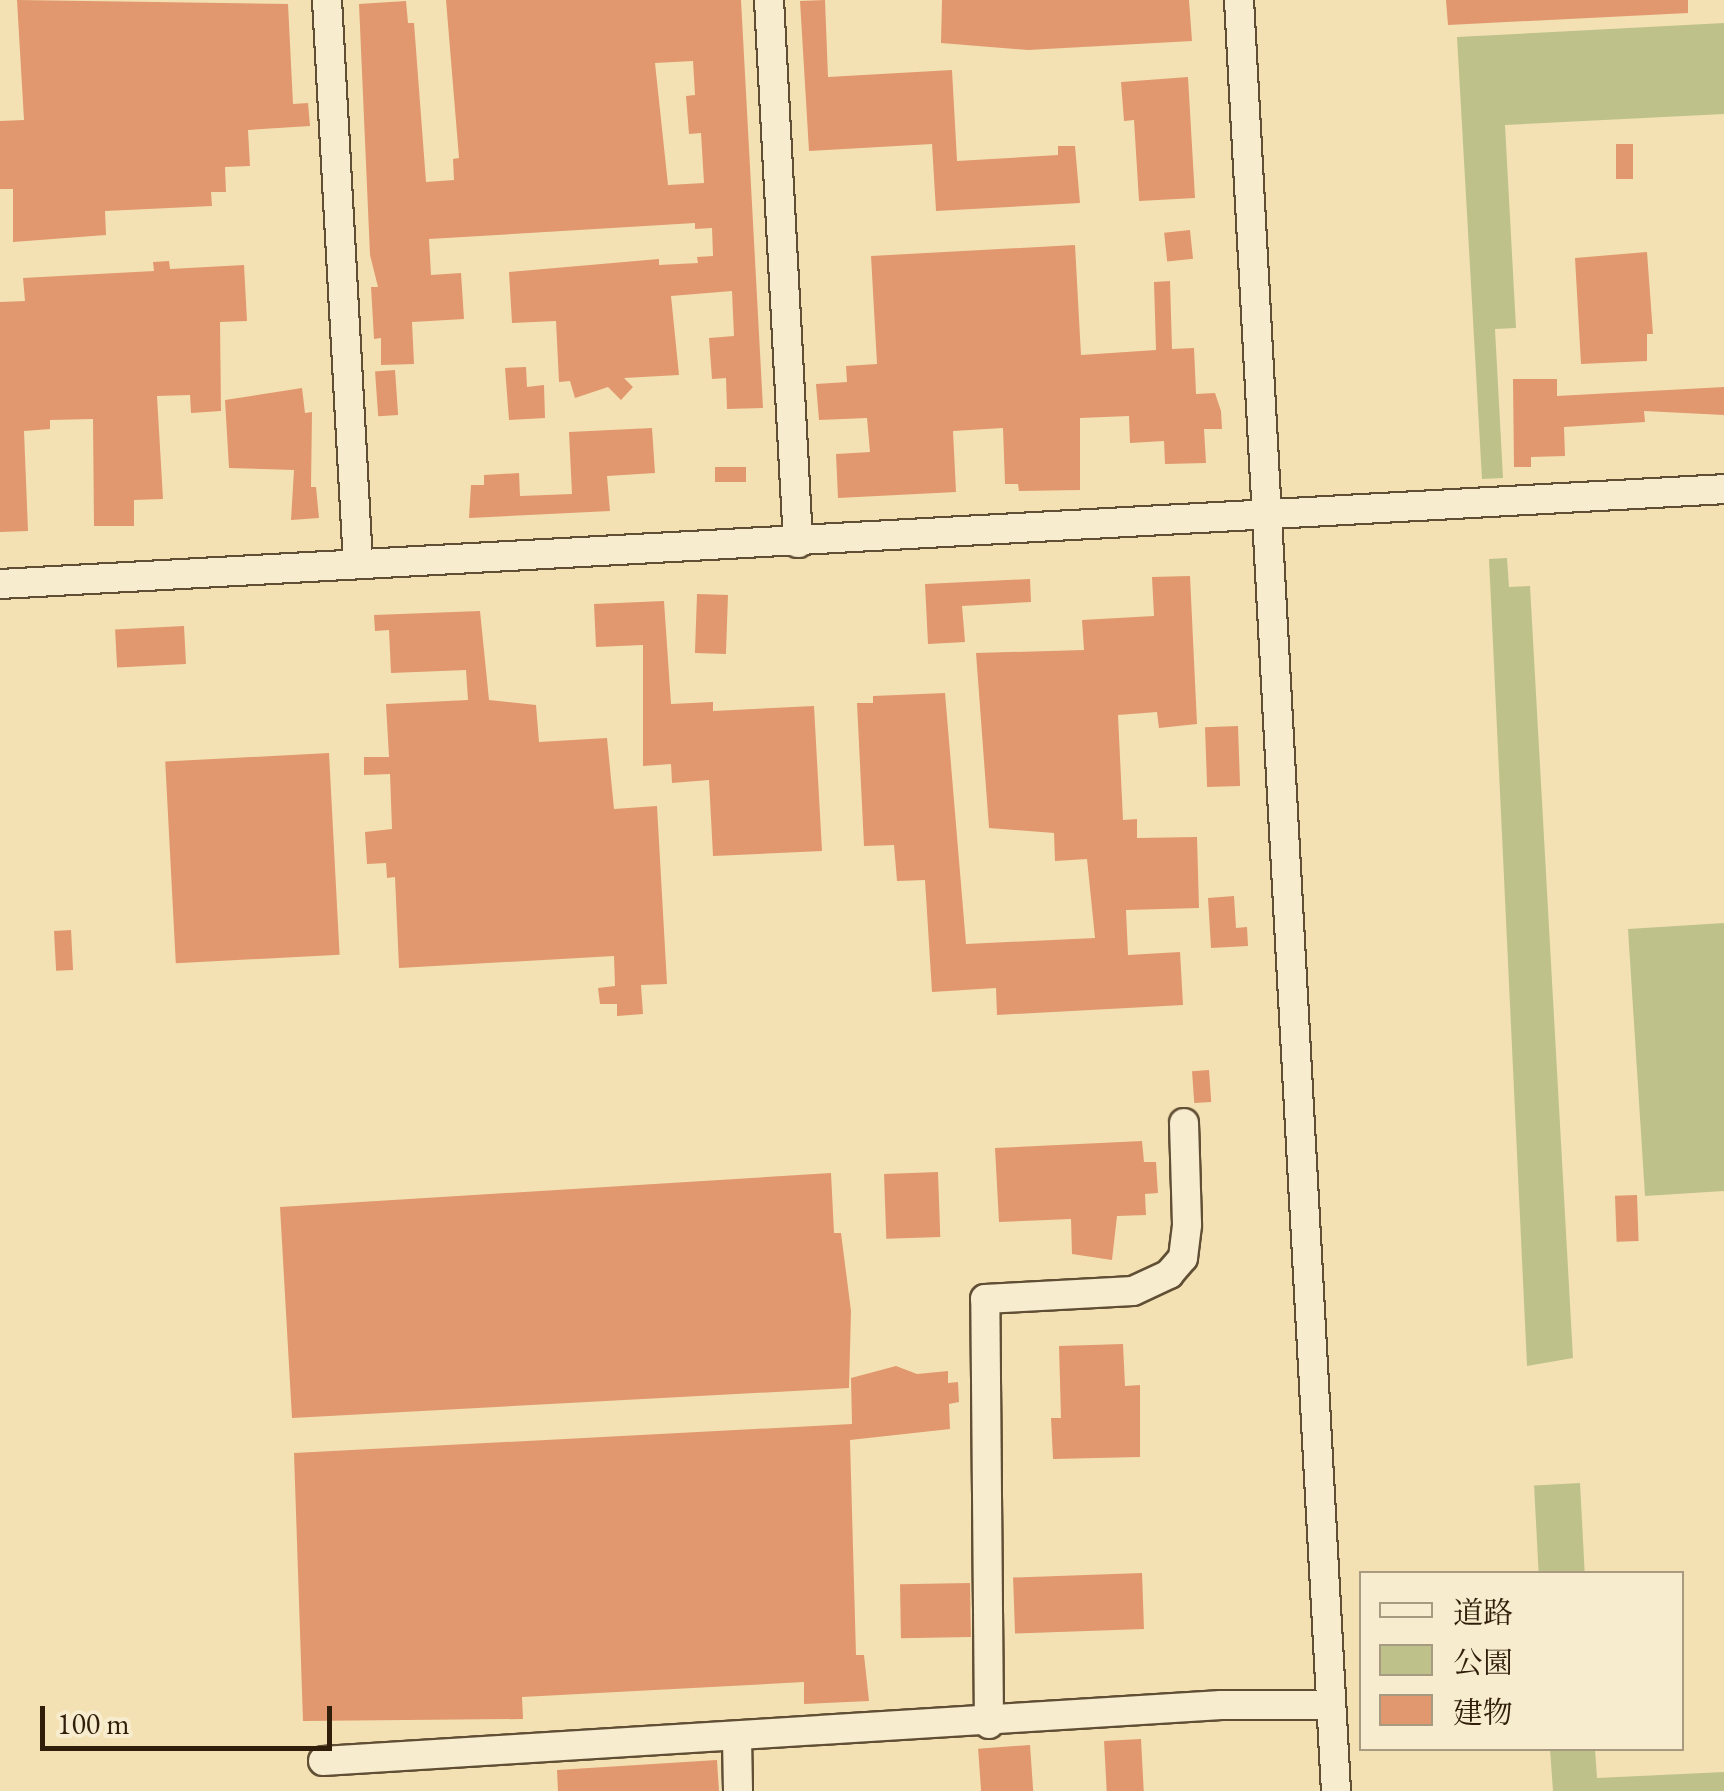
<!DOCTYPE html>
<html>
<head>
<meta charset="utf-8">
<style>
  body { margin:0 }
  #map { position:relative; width:1724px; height:1791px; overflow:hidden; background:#f3e1b3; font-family:"EB Garamond","Noto Serif JP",serif }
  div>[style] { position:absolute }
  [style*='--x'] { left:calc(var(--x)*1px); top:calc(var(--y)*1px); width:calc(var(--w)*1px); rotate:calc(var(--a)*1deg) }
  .green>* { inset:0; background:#bec28a; transform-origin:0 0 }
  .building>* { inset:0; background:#e1986e; transform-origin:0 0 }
  .roads { filter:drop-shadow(2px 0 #614f35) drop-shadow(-2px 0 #614f35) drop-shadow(0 2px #614f35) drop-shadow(0 -2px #614f35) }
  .minor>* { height:28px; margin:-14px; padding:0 14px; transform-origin:14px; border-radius:14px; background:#f7ecce }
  span { translate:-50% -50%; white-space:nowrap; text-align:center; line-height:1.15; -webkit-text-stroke:8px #f7ecce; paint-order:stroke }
  .legend { position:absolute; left:1359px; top:1571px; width:325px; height:180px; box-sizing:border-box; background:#f7ecce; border:2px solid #a79a80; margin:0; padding:12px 18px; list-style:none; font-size:30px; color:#301e0b }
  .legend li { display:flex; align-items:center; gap:20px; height:50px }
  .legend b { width:50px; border:2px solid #a79a80 }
  .scale { position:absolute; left:40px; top:1706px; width:292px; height:45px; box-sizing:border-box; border:5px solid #301e0b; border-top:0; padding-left:12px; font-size:30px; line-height:35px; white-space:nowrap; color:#301e0b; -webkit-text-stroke:8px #f7ecce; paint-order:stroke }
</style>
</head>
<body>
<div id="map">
  <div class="green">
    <div style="clip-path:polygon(1724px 23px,1724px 114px,1505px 125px,1516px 328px,1495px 329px,1503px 478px,1482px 479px,1457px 37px)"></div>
    <div style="clip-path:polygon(1507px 558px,1509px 587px,1530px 586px,1573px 1358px,1527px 1366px,1489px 559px)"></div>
    <div style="clip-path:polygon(1724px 923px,1724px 1191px,1645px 1196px,1628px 929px)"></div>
    <div style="left:1580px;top:1483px;width:90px;height:46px;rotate:87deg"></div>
    <div style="clip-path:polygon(1550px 1749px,1595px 1749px,1597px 1778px,1724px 1772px,1724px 1791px,1553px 1791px)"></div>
  </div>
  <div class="building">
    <div style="clip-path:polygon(17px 0,288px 4px,293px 104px,308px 103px,310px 126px,248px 130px,250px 166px,225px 167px,226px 192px,211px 192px,212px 206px,105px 211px,106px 235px,13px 242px,13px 189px,0 189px,0 121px,24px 120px)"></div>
    <div style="clip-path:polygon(evenodd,446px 0,741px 0,763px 408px,727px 409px,726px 378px,712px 379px,709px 338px,734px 336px,732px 291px,671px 296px,679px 375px,624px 378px,633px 387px,621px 400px,608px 387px,575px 398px,570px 381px,559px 382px,556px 321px,512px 323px,509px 272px,659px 259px,659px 265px,698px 263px,697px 257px,713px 256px,712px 228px,695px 229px,695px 223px,429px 239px,431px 275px,461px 273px,464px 319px,412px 322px,414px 364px,381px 365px,381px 338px,374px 339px,371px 287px,378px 287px,370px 255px,359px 4px,406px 1px,408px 23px,414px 23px,426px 182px,454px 180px,453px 159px,459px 158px,446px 0,693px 61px,695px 95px,686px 96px,689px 134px,701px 133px,704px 183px,668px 185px,655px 63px,693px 61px)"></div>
    <div style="clip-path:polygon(825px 0,828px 77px,952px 70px,957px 161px,1058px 155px,1058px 146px,1075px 146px,1080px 203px,936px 211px,932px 144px,809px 151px,800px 1px)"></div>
    <div style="clip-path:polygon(942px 0,1189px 0,1192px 41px,1028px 50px,941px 43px)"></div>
    <div style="clip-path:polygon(1446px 0,1688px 0,1688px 13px,1448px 25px)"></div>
    <div style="clip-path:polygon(1188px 77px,1195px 198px,1139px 201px,1134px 120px,1124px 121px,1121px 82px)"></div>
    <div style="left:1616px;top:144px;width:17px;height:35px"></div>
    <div style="left:1190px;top:230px;width:29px;height:26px;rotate:84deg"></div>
    <div style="clip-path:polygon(1075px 245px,1081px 355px,1156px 350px,1154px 282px,1170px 281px,1172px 349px,1194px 348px,1196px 394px,1215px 393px,1221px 411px,1222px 429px,1204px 429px,1206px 463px,1165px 464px,1164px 441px,1130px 443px,1129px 416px,1080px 418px,1080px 490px,1019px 491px,1018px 484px,1005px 484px,1003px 428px,953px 431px,956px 492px,838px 498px,836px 454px,870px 452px,867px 418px,819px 420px,816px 384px,847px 382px,846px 366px,877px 364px,871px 256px)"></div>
    <div style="clip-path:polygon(1647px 252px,1653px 334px,1647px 334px,1647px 361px,1581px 364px,1575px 258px)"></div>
    <div style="clip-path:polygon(169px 261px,170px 269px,244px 265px,247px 321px,220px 322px,221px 411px,191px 413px,190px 395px,157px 396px,163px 499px,134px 500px,134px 526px,94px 526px,93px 419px,50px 420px,50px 429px,24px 431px,28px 531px,0 532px,0 302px,25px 301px,23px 278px,154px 271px,153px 262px)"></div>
    <div style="clip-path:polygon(526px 367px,527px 387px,544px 385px,545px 418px,509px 420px,505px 368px)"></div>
    <div style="left:395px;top:370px;width:45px;height:20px;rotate:86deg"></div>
    <div style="clip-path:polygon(1513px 379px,1557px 379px,1557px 396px,1724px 387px,1724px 415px,1644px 411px,1645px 422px,1564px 427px,1565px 456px,1531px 457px,1531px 467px,1514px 467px)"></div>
    <div style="clip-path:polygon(302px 388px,305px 413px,312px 412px,311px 487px,316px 487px,319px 518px,291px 520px,294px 470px,229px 468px,225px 400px)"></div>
    <div style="clip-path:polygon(652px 428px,655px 473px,607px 476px,610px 511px,469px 518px,471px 485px,484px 485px,484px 475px,519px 473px,520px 496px,572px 494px,569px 432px)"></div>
    <div style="left:746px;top:467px;width:15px;height:31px;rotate:90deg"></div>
    <div style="clip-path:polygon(1190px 576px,1197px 724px,1159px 728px,1157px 712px,1118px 715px,1123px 820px,1137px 819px,1137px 838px,1197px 837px,1199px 908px,1126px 910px,1128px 955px,1180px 952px,1183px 1005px,997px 1015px,996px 988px,932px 992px,925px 880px,897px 881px,894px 845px,864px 846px,857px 703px,873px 703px,873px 696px,945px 693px,966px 944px,1095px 938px,1087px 859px,1055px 861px,1054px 833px,989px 828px,976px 653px,1084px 650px,1082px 620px,1154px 616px,1152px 577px)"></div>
    <div style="clip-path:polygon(1030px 579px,1031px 602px,962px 606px,965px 642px,928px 644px,925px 584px)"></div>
    <div style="left:697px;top:594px;width:31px;height:59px;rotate:2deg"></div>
    <div style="clip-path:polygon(664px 601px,671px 704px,713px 702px,713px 711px,814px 706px,822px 851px,713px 856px,709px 780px,672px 783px,671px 764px,643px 766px,643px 645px,596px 647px,594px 604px)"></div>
    <div style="clip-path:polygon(480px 611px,489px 700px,536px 705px,539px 742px,607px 738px,614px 809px,657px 806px,667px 984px,641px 985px,643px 1014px,617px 1016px,617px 1004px,600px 1004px,598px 988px,615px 986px,614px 956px,399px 968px,395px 877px,387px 878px,386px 863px,367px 864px,365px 832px,392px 829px,390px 774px,364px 775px,364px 757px,389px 757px,386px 704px,468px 700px,466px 670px,391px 673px,389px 630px,375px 631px,374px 615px)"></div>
    <div style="left:184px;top:626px;width:38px;height:69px;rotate:87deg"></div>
    <div style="left:1238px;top:726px;width:60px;height:33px;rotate:88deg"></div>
    <div style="left:329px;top:753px;width:202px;height:164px;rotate:87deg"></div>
    <div style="clip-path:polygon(1234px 896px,1236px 928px,1247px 927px,1248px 946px,1211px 948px,1208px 898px)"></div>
    <div style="left:71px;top:930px;width:40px;height:17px;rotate:87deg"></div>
    <div style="left:1209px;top:1070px;width:32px;height:17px;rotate:86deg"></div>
    <div style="clip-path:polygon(1142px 1141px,1144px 1162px,1156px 1162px,1158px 1193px,1145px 1194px,1146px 1215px,1117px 1216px,1112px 1260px,1072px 1254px,1071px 1219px,999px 1222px,995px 1148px)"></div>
    <div style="left:938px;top:1172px;width:65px;height:54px;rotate:88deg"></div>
    <div style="clip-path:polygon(831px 1173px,834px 1233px,841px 1233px,851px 1311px,849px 1388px,292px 1418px,280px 1207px)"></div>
    <div style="left:1637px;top:1195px;width:46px;height:22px;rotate:88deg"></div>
    <div style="clip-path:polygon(1123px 1344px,1125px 1386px,1140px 1385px,1140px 1457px,1053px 1459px,1051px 1418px,1061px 1418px,1059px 1346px)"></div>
    <div style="clip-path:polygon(896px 1366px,917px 1374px,948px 1371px,948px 1383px,958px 1382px,959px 1402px,949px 1404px,950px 1429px,850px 1440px,856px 1655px,864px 1655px,869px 1701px,804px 1704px,804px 1682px,522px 1697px,523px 1719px,303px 1721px,294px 1453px,852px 1424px,851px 1378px)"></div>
    <div style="left:1142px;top:1573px;width:56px;height:129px;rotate:88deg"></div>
    <div style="left:970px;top:1583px;width:54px;height:70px;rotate:89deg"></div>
    <div style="left:1141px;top:1739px;width:52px;height:37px;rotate:87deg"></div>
    <div style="left:1030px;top:1745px;width:46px;height:52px;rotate:86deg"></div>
    <div style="clip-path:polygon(717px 1760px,719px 1791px,558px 1791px,557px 1770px)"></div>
  </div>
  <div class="roads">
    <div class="minor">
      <div style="--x:327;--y:0;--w:565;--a:86.85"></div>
      <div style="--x:769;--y:0;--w:544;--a:86.94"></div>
      <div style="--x:1239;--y:0;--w:1794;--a:86.9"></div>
      <div style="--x:0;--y:584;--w:1727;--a:-3.15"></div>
      <div style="--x:989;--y:1724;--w:425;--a:-90.5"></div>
      <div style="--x:985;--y:1299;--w:148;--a:-3.1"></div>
      <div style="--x:1133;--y:1291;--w:40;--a:-25"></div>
      <div style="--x:1169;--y:1274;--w:21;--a:-49"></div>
      <div style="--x:1183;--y:1258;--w:34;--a:-83"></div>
      <div style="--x:1187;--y:1224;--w:101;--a:-91.7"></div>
      <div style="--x:737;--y:1738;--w:53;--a:88.9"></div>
      <div style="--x:323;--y:1761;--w:900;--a:-3.57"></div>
      <div style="--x:1221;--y:1705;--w:110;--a:0"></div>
    </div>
  </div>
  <ul class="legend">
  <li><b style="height:12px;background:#f7ecce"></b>道路</li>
  <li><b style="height:28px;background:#bec28a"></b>公園</li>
  <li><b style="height:28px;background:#e1986e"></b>建物</li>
  </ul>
  <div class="scale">100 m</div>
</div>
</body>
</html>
